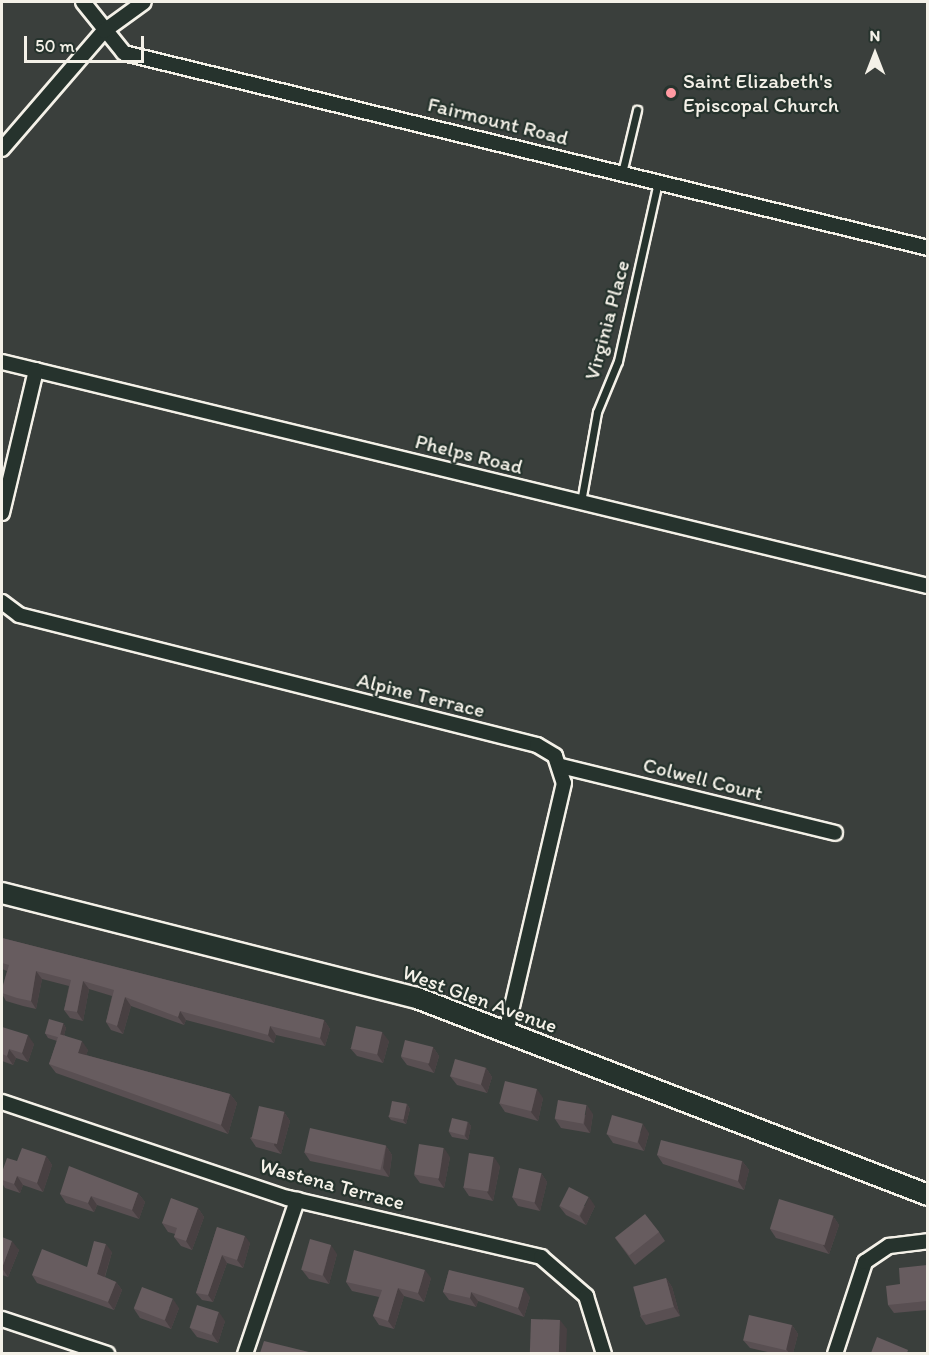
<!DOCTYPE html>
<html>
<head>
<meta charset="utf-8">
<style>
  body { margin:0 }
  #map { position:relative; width:929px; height:1355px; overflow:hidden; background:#3a3f3c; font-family:Itim,sans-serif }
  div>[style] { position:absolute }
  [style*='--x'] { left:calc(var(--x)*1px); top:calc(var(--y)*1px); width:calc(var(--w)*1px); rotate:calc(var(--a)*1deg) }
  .roads { filter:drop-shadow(2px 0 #f4f1e8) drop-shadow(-2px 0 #f4f1e8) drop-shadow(0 2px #f4f1e8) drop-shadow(0 -2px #f4f1e8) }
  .lane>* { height:7px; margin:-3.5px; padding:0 3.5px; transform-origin:3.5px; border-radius:3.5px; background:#26332d }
  .street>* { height:14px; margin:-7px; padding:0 7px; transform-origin:7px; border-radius:7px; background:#26332d }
  .secondary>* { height:20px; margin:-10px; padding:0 10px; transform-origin:10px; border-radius:10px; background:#26332d }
  .wall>* { inset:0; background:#594f52 }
  .shaded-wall>* { inset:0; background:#484042 }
  .building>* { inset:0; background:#675c5f; transform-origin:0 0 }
  .dots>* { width:16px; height:16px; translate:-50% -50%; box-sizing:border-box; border:3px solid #26332d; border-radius:50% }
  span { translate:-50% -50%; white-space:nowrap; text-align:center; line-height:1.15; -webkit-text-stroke:4.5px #26332d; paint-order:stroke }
  .poi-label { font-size:21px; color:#f4f1e8 }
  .left { translate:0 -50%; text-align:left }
  .street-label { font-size:21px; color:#f4f1e8 }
  .frame { position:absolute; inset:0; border:3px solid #f4f1e8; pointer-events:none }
  .north { position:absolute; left:845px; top:24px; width:60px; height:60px; -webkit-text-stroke:4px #26332d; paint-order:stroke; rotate:0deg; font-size:16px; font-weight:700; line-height:24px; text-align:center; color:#f4f1e8 }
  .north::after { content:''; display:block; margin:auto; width:21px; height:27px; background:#f4f1e8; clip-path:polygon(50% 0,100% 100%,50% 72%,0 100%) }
  .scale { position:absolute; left:24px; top:36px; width:120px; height:27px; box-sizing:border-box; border:3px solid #f4f1e8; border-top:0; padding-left:8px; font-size:18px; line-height:21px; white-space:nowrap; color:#f4f1e8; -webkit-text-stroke:4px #26332d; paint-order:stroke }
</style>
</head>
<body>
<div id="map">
  <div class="roads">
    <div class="lane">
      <div style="--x:622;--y:173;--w:65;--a:-76.6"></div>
      <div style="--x:581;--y:502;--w:91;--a:-79.9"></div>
      <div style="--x:597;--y:412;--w:55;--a:-67.6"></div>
      <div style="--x:618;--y:361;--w:183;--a:-77.4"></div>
    </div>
    <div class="street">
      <div style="--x:83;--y:2;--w:65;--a:51.2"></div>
      <div style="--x:124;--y:53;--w:827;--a:13.63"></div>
      <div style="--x:2;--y:149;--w:156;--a:-49.2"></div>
      <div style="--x:104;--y:31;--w:49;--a:-35.9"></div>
      <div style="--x:2;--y:362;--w:953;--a:13.6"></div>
      <div style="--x:2;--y:513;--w:147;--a:-76.6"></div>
      <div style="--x:2;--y:602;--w:21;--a:37"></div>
      <div style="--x:19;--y:615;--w:534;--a:14.09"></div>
      <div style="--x:537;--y:745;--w:21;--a:31"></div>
      <div style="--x:555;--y:756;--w:28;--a:72"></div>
      <div style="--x:564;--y:783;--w:256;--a:103.1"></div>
      <div style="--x:561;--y:766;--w:282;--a:13.7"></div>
      <div style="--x:2;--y:1102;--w:302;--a:18.6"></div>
      <div style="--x:288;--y:1198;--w:260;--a:13.1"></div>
      <div style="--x:541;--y:1257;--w:60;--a:40.9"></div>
      <div style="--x:586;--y:1296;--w:61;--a:72.8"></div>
      <div style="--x:2;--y:1319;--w:111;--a:18.4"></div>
      <div style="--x:245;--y:1354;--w:163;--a:-71.3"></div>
      <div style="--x:835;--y:1354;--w:97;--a:-71.9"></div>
      <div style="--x:865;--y:1262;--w:29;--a:-34"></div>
      <div style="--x:889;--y:1246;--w:39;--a:-7"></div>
    </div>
    <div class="secondary">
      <div style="--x:2;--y:893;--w:428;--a:14.2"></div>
      <div style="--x:417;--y:998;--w:548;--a:21.08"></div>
    </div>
  </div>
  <div class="wall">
    <div style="clip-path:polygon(2px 938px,324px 1020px,330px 1029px,325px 1046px,276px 1035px,274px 1043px,186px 1020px,184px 1025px,131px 1006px,123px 1034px,111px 1030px,106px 1022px,112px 996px,89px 989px,83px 1021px,70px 1018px,64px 1010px,69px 986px,42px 979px,36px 1009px,23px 1006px,6px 1001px,2px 994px,2px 989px,7px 971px,2px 969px)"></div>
    <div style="clip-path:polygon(63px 1023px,66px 1028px,64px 1035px,88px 1050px,86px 1055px,230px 1094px,237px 1103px,228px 1134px,56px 1073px,49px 1064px,57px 1041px,48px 1038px,45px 1033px)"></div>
    <div style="clip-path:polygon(2px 1027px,34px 1044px,28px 1062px,16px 1058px,13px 1065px,2px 1061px)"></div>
    <div style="clip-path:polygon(389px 1041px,383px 1063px,357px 1056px,350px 1048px)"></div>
    <div style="clip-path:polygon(433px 1047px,439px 1056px,434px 1073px,407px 1065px,401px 1057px)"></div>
    <div style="clip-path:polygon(486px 1068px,492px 1077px,487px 1093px,457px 1085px,450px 1076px)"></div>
    <div style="clip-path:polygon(543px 1098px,538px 1121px,505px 1112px,499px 1103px)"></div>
    <div style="clip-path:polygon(407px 1104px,410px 1109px,406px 1124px,391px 1120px,388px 1116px)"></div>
    <div style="clip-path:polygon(284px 1112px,290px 1121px,281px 1154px,256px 1147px,250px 1138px)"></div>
    <div style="clip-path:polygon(593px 1114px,590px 1133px,561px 1128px,555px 1119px)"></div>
    <div style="clip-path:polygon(468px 1122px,471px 1126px,468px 1140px,452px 1137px,449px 1132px)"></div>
    <div style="clip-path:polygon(649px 1133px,644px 1151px,613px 1143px,607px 1134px)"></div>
    <div style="clip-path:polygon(386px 1146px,392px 1155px,389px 1177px,310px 1161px,304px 1152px)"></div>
    <div style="clip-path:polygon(657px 1155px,742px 1161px,749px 1170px,744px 1190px,663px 1164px)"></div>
    <div style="clip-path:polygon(46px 1156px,52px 1165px,43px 1192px,23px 1185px,20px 1193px,5px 1188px,2px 1183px,2px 1172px,17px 1161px)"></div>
    <div style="clip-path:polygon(450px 1157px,444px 1188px,420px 1183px,414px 1175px)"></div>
    <div style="clip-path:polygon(500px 1166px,493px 1201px,469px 1196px,463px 1187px)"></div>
    <div style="clip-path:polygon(541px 1173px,547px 1182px,540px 1211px,518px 1206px,512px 1197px)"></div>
    <div style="clip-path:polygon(138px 1193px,145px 1202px,139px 1219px,97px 1205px,94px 1212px,66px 1203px,60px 1194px)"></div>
    <div style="clip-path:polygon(559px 1206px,595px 1206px,586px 1225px,566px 1215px)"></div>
    <div style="clip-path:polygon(198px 1208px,204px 1217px,192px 1250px,181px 1246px,174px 1237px,175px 1234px,168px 1232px,162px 1223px)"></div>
    <div style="clip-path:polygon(833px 1216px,839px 1225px,829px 1254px,776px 1238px,770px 1229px)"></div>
    <div style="clip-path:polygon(217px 1227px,250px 1243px,243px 1268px,227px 1263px,213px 1302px,202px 1300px,196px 1293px)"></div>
    <div style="clip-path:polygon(659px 1232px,665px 1241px,635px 1265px,615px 1238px)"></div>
    <div style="clip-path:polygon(2px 1237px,19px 1250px,8px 1277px,2px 1275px)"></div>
    <div style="clip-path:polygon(112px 1252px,105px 1277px,116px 1282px,122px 1290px,114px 1310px,37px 1283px,32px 1275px,87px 1267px)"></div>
    <div style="clip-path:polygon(337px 1254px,329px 1284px,309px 1279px,302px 1270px)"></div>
    <div style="clip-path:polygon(927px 1265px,927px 1310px,894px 1313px,888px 1305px,900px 1284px)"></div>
    <div style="clip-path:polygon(449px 1270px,530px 1297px,524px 1317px,478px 1301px,476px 1307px,449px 1300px,443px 1292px)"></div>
    <div style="clip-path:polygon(431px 1278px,424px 1302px,404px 1296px,394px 1329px,379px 1325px,373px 1316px,379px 1297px,352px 1291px,346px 1282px)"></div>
    <div style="clip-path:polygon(666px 1278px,672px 1287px,680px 1316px,646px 1325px,640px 1316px)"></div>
    <div style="clip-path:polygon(179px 1308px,171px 1329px,140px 1318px,134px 1309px)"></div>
    <div style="clip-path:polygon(225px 1321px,218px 1343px,197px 1337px,190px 1328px)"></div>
    <div style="clip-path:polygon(792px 1325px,798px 1334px,793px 1353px,772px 1353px,750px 1348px,743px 1340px)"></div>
  </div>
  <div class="shaded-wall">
    <div style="clip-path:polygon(36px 971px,42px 979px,36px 1009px,31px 1001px)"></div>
    <div style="clip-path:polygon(83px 981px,89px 989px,83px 1021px,77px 1012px)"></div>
    <div style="clip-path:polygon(125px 997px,131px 1006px,123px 1034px,117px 1026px)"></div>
    <div style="clip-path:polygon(180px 1011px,186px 1020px,184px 1025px,178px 1017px)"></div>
    <div style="clip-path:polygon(324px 1020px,330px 1029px,325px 1046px,320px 1038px)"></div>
    <div style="clip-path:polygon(63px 1023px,66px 1028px,62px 1042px,59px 1038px)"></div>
    <div style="clip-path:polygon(270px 1026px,276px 1035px,274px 1043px,268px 1035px)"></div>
    <div style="clip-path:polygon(382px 1032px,389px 1041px,383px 1063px,377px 1054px)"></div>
    <div style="clip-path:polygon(28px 1035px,34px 1044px,28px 1062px,22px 1053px)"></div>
    <div style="clip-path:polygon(82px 1041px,88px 1050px,84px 1062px,78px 1053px)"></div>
    <div style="clip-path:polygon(433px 1047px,439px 1056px,434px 1073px,428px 1064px)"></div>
    <div style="clip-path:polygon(9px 1049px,16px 1058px,13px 1065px,7px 1056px)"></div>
    <div style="clip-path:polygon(486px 1068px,492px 1077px,487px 1093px,481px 1084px)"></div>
    <div style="clip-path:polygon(537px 1089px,543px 1098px,538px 1121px,531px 1112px)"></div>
    <div style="clip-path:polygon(230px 1094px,237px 1103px,228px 1134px,221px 1125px)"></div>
    <div style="clip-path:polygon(407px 1104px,410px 1109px,406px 1124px,403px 1120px)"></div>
    <div style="clip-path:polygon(587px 1105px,593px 1114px,590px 1133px,584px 1124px)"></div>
    <div style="clip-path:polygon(284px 1112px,290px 1121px,281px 1154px,274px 1145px)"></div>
    <div style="clip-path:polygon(468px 1122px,471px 1126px,468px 1140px,465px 1136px)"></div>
    <div style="clip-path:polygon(643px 1124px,649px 1133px,644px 1151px,638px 1142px)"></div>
    <div style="clip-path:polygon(386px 1146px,392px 1155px,389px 1177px,383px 1168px)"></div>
    <div style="clip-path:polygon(444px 1148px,450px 1157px,444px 1188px,438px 1179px)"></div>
    <div style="clip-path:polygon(46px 1156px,52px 1165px,43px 1192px,37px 1183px)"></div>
    <div style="clip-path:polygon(494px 1157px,500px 1166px,493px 1201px,487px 1192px)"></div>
    <div style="clip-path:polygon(742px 1161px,749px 1170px,744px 1190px,738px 1181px)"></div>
    <div style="clip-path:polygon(541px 1173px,547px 1182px,540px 1211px,534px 1202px)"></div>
    <div style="clip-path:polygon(17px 1176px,23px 1185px,20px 1193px,14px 1184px)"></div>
    <div style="clip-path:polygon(138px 1193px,145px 1202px,139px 1219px,132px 1210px)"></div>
    <div style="clip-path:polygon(91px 1196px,97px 1205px,94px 1212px,88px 1203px)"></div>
    <div style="clip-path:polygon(589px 1197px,595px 1206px,586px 1225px,580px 1216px)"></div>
    <div style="clip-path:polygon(198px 1208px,204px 1217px,192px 1250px,186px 1241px)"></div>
    <div style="clip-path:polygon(833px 1216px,839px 1225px,829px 1254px,823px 1245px)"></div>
    <div style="clip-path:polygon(245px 1236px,250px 1243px,243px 1268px,237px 1260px)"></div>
    <div style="clip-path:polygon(12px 1241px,19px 1250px,8px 1277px,2px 1268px)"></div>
    <div style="clip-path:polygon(106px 1244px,112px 1252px,103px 1282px,97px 1274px)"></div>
    <div style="clip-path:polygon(331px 1245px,337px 1254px,329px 1284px,323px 1275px)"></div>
    <div style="clip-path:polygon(222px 1255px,227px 1263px,213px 1302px,208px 1295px)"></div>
    <div style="clip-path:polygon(425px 1270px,431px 1278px,424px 1302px,418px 1293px)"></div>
    <div style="clip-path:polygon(666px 1278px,672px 1287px,680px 1316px,674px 1307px)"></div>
    <div style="clip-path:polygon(116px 1282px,122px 1290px,114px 1310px,108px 1302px)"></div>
    <div style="clip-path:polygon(398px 1288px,404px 1296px,394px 1329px,388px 1321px)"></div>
    <div style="clip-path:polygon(524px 1288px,530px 1297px,524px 1317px,518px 1308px)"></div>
    <div style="clip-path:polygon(471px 1292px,478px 1301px,476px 1307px,470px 1298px)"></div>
    <div style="clip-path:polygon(173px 1299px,179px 1308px,171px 1329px,165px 1320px)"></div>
    <div style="clip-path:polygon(219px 1312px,225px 1321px,218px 1343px,212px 1334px)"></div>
    <div style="clip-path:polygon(560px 1320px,567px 1329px,566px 1353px,559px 1353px)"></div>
    <div style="clip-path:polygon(792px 1325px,798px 1334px,793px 1353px,789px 1353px,786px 1349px)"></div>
  </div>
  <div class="building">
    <div style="clip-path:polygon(2px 938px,324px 1020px,320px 1038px,270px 1026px,268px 1035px,180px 1011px,178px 1017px,125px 997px,117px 1026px,106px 1022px,114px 990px,83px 981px,77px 1012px,64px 1010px,71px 980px,36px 971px,31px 1001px,17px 998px,2px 993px,2px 989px,9px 965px,2px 963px)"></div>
    <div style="left:49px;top:1019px;width:15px;height:15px;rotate:16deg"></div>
    <div style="left:356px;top:1026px;width:27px;height:23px;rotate:13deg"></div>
    <div style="clip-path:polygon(2px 1027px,28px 1035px,22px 1053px,9px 1049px,7px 1056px,2px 1054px)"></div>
    <div style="clip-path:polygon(59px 1034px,82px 1041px,78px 1053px,230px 1094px,221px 1125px,49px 1064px)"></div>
    <div style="left:405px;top:1040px;width:29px;height:17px;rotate:14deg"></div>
    <div style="left:455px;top:1059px;width:32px;height:18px;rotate:16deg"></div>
    <div style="left:505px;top:1081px;width:33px;height:23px;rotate:14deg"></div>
    <div style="left:558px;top:1100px;width:29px;height:19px;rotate:10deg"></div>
    <div style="left:392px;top:1101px;width:15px;height:16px;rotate:11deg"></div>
    <div style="left:259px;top:1106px;width:26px;height:33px;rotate:13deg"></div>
    <div style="left:612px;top:1115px;width:32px;height:20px;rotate:16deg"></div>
    <div style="left:452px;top:1118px;width:16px;height:14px;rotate:14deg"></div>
    <div style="left:310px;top:1128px;width:78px;height:25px;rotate:13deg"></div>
    <div style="clip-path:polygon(661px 1140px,742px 1161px,738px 1181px,657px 1155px)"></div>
    <div style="left:419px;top:1144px;width:25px;height:31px;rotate:9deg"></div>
    <div style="clip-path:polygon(22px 1148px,46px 1156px,37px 1183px,17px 1176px,14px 1184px,2px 1180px,2px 1172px,7px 1158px,17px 1161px)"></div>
    <div style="left:469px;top:1153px;width:25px;height:35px;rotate:9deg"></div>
    <div style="clip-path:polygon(69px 1166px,138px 1193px,132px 1210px,91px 1196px,88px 1203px,60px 1194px)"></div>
    <div style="left:519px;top:1168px;width:23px;height:30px;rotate:13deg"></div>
    <div style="left:569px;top:1187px;width:22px;height:21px;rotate:27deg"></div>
    <div style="clip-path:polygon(171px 1198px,198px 1208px,186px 1241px,174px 1237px,177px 1228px,162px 1223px)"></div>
    <div style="left:779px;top:1199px;width:57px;height:31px;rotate:17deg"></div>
    <div style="left:645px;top:1214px;width:23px;height:38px;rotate:52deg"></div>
    <div style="clip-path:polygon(217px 1227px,245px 1236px,237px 1260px,222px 1255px,208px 1295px,196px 1293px)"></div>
    <div style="clip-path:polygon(2px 1237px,12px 1241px,2px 1268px)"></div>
    <div style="left:310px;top:1239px;width:22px;height:32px;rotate:16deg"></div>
    <div style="clip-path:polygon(94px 1241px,106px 1244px,97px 1274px,116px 1282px,108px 1302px,32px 1275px,42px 1249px,87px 1267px)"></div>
    <div style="clip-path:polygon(354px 1250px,425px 1270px,418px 1293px,398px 1288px,388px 1321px,373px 1316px,382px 1290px,346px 1282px)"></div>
    <div style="clip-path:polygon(927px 1265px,927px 1301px,888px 1305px,886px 1286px,900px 1284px,899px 1268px)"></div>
    <div style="clip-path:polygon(449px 1270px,524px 1288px,518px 1308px,471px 1292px,470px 1298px,443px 1292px)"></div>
    <div style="left:666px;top:1278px;width:30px;height:34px;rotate:75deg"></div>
    <div style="left:142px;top:1287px;width:33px;height:23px;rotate:21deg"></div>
    <div style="left:197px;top:1305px;width:23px;height:24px;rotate:18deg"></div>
    <div style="left:749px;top:1315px;width:44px;height:26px;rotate:13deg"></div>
    <div style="left:560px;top:1320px;width:33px;height:29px;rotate:92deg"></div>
    <div style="clip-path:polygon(877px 1337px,908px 1350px,907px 1353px,871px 1353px)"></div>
    <div style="clip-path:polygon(264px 1341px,313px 1353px,260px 1353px)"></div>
  </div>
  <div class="dots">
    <div style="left:671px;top:93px;background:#ff9aa2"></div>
  </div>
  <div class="poi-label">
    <span class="left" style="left:683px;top:93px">Saint Elizabeth's<br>Episcopal Church</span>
  </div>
  <div class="street-label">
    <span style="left:498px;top:121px;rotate:14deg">Fairmount Road</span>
    <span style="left:607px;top:320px;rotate:-75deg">Virginia Place</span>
    <span style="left:469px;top:454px;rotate:14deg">Phelps Road</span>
    <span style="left:421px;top:695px;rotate:14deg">Alpine Terrace</span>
    <span style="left:703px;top:779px;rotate:14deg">Colwell Court</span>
    <span style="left:480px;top:999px;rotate:20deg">West Glen Avenue</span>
    <span style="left:332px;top:1184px;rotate:15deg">Wastena Terrace</span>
  </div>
  <div class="frame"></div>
  <div class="north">N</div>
  <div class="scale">50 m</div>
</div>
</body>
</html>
